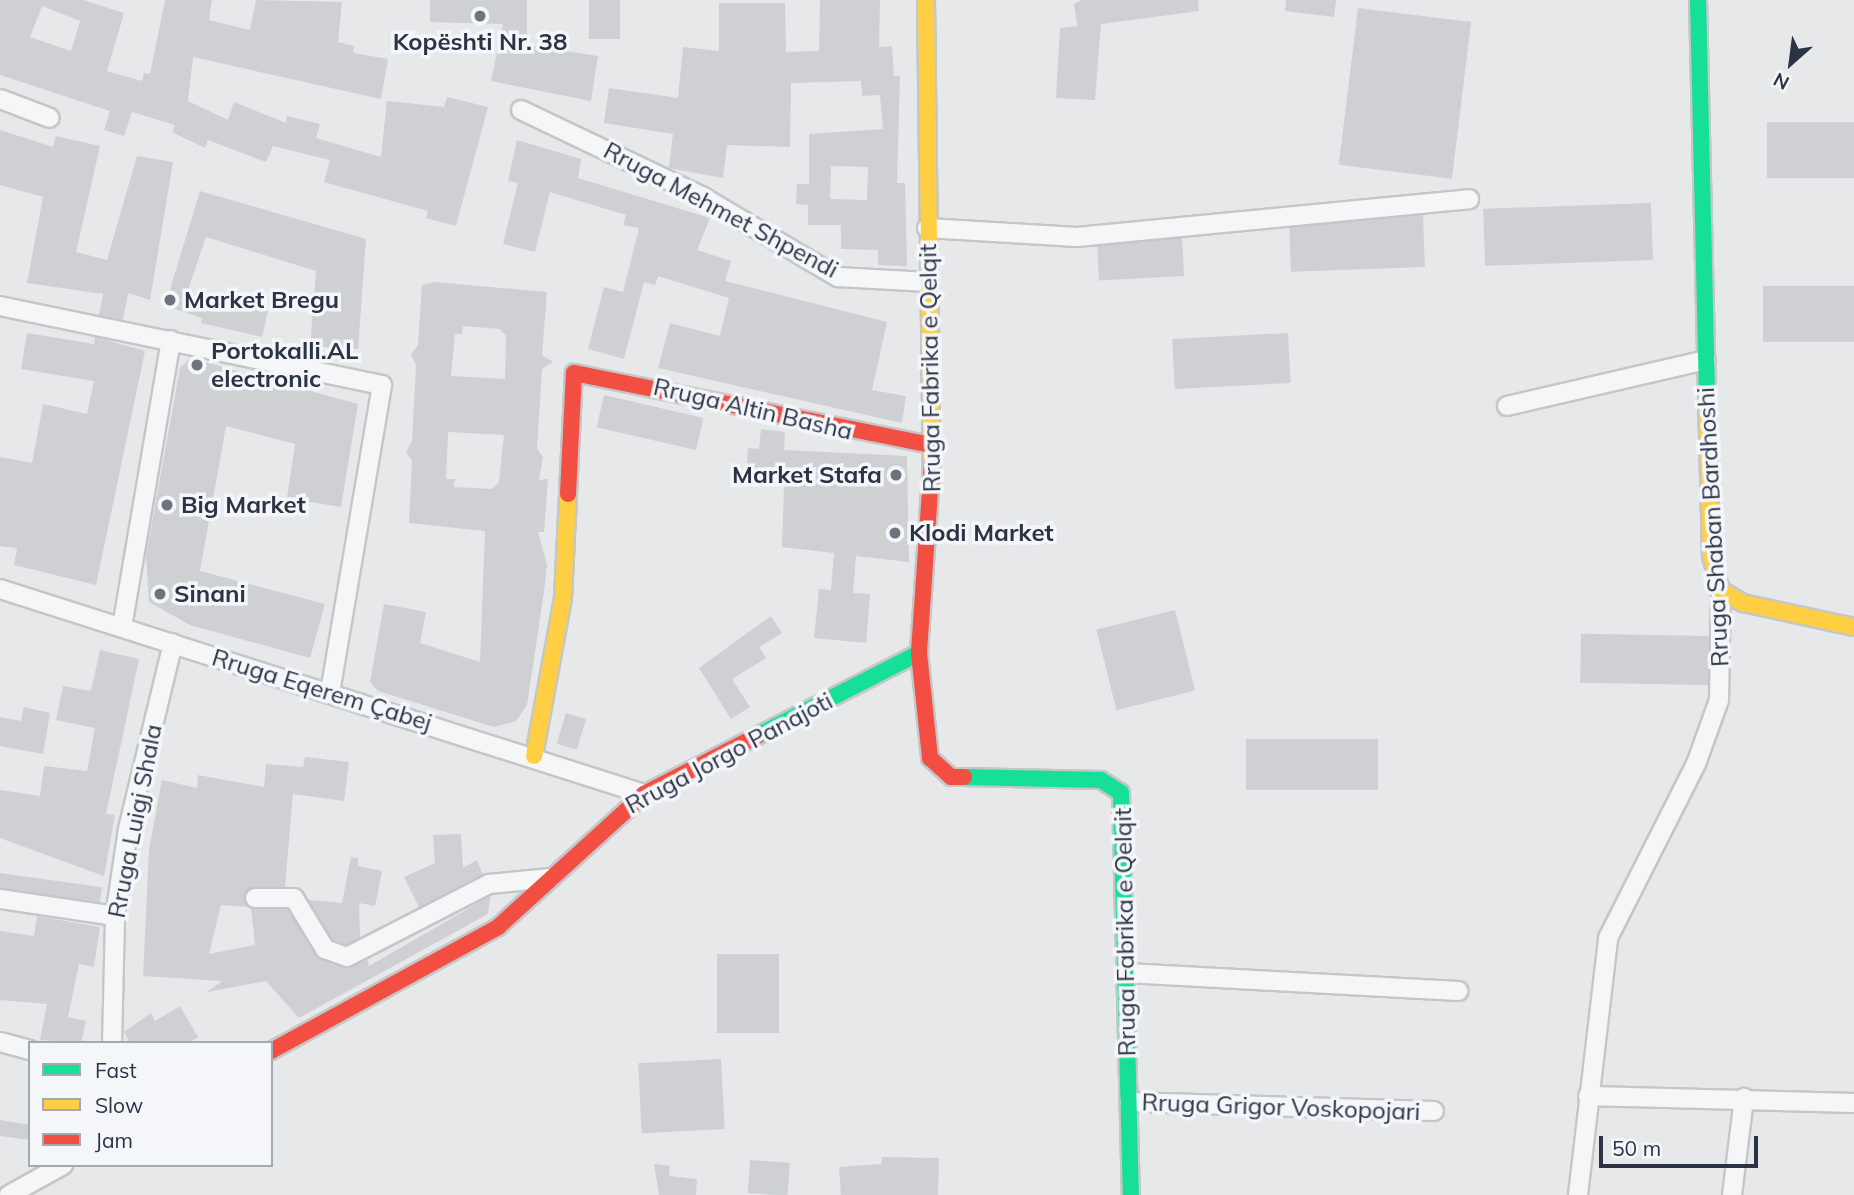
<!DOCTYPE html>
<html>
<head>
<meta charset="utf-8">
<style>
  body { margin:0 }
  #map { position:relative; width:1854px; height:1195px; overflow:hidden; background:#e6e8ea; font-family:Mulish,sans-serif }
  div>[style] { position:absolute }
  [style*='--x'] { left:calc(var(--x)*1px); top:calc(var(--y)*1px); width:calc(var(--w)*1px); rotate:calc(var(--a)*1deg) }
  .building>* { inset:0; background:#ced0d3; transform-origin:0 0 }
  .roads { filter:drop-shadow(2px 0 #c4c6c8) drop-shadow(-2px 0 #c4c6c8) drop-shadow(0 2px #c4c6c8) drop-shadow(0 -2px #c4c6c8) }
  .street>* { height:18px; margin:-9px; padding:0 9px; transform-origin:9px; border-radius:9px; background:#f5f6f7 }
  .fast>* { height:16px; margin:-8px; padding:0 8px; transform-origin:8px; border-radius:8px; background:#16e098 }
  .slow>* { height:16px; margin:-8px; padding:0 8px; transform-origin:8px; border-radius:8px; background:#ffcf43 }
  .jam>* { height:16px; margin:-8px; padding:0 8px; transform-origin:8px; border-radius:8px; background:#f24e42 }
  .dots>* { width:19px; height:19px; translate:-50% -50%; box-sizing:border-box; border:4px solid #f4f6f9; border-radius:50% }
  span { translate:-50% -50%; white-space:nowrap; text-align:center; line-height:1.15; -webkit-text-stroke:7px #f4f6f9; paint-order:stroke }
  .poi-label { font-size:24px; color:#2b3445; font-weight:700 }
  .left { translate:0 -50%; text-align:left }
  .right { translate:-100% -50%; text-align:right }
  .street-label { font-size:24px; color:#2b3445 }
  .legend { position:absolute; left:28px; top:1041px; width:245px; height:126px; box-sizing:border-box; background:#f4f6f9; border:2px solid #a4a8b1; margin:0; padding:9px 12px; list-style:none; font-size:21px; color:#2b3445 }
  .legend li { display:flex; align-items:center; gap:14px; height:35px }
  .legend b { width:35px; border:2px solid #a4a8b1 }
  .north { position:absolute; left:1756px; top:28px; width:70px; height:70px; -webkit-text-stroke:5px #f4f6f9; paint-order:stroke; rotate:208deg; font-size:19px; font-weight:700; line-height:28px; text-align:center; color:#2b3445 }
  .north::after { content:''; display:block; margin:auto; width:24px; height:32px; background:#2b3445; clip-path:polygon(50% 0,100% 100%,50% 72%,0 100%) }
  .scale { position:absolute; left:1599px; top:1136px; width:159px; height:32px; box-sizing:border-box; border:4px solid #2b3445; border-top:0; padding-left:9px; font-size:21px; line-height:24px; white-space:nowrap; color:#2b3445; -webkit-text-stroke:5px #f4f6f9; paint-order:stroke }
</style>
</head>
<body>
<div id="map">
  <div class="building">
    <div style="clip-path:polygon(evenodd,0 0,83px 0,124px 13px,107px 71px,142px 81px,144px 73px,150px 74px,165px 0,212px 0,209px 20px,250px 30px,256px 0,342px 2px,338px 42px,354px 46px,353px 53px,388px 59px,381px 99px,193px 57px,188px 101px,228px 120px,234px 102px,286px 123px,287px 116px,320px 124px,316px 138px,381px 157px,387px 101px,444px 107px,447px 97px,488px 107px,456px 226px,426px 218px,428px 211px,324px 182px,330px 160px,273px 146px,266px 162px,208px 140px,205px 148px,172px 132px,175px 125px,132px 112px,124px 136px,104px 130px,110px 111px,0 75px,0 0,42px 6px,80px 21px,71px 51px,30px 37px,42px 6px)"></div>
    <div style="clip-path:polygon(430px 0,527px 0,527px 45px,598px 56px,591px 101px,491px 81px,503px 24px,430px 22px)"></div>
    <div style="left:589px;top:0;width:31px;height:39px"></div>
    <div style="clip-path:polygon(evenodd,820px 0,880px 0,879px 47px,892px 46px,894px 76px,900px 76px,897px 183px,905px 183px,907px 266px,878px 265px,878px 250px,841px 249px,841px 225px,808px 225px,808px 205px,796px 204px,797px 184px,809px 184px,809px 134px,883px 129px,880px 95px,862px 96px,861px 81px,791px 83px,790px 147px,727px 145px,723px 178px,669px 168px,673px 134px,604px 123px,609px 88px,678px 98px,683px 47px,719px 51px,719px 3px,785px 3px,786px 52px,819px 51px,820px 0,831px 166px,868px 167px,867px 200px,830px 199px,831px 166px)"></div>
    <div style="clip-path:polygon(1082px 0,1198px 0,1199px 11px,1101px 24px,1095px 100px,1056px 98px,1060px 28px,1077px 26px,1074px 4px)"></div>
    <div style="clip-path:polygon(1286px 0,1336px 0,1334px 17px,1285px 11px)"></div>
    <div style="left:1358px;top:8px;width:114px;height:158px;rotate:7deg"></div>
    <div style="left:1767px;top:122px;width:87px;height:56px"></div>
    <div style="clip-path:polygon(0 130px,53px 147px,56px 136px,100px 146px,76px 252px,107px 260px,137px 156px,173px 162px,150px 300px,128px 293px,123px 320px,99px 315px,103px 294px,27px 283px,43px 197px,0 185px)"></div>
    <div style="clip-path:polygon(517px 140px,581px 159px,578px 178px,710px 218px,697px 250px,731px 261px,725px 281px,887px 322px,872px 390px,906px 396px,902px 423px,658px 368px,670px 323px,720px 336px,729px 298px,658px 276px,655px 285px,644px 282px,624px 359px,588px 349px,604px 287px,623px 292px,639px 228px,623px 225px,626px 215px,550px 192px,535px 252px,503px 244px,518px 183px,508px 181px)"></div>
    <div style="clip-path:polygon(200px 191px,366px 239px,358px 349px,310px 346px,316px 271px,206px 237px,187px 293px,268px 311px,262px 337px,201px 323px,202px 318px,165px 306px)"></div>
    <div style="left:1651px;top:203px;width:57px;height:168px;rotate:88deg"></div>
    <div style="left:1423px;top:215px;width:52px;height:134px;rotate:88deg"></div>
    <div style="left:1182px;top:238px;width:38px;height:85px;rotate:87deg"></div>
    <div style="clip-path:polygon(evenodd,435px 282px,547px 292px,542px 355px,553px 362px,542px 369px,537px 449px,543px 457px,539px 480px,548px 479px,544px 532px,538px 532px,547px 565px,544px 592px,527px 705px,516px 721px,494px 727px,378px 691px,370px 682px,384px 604px,426px 612px,420px 643px,480px 662px,485px 531px,409px 523px,412px 460px,406px 452px,412px 441px,416px 365px,411px 355px,418px 345px,422px 285px,435px 282px,463px 326px,500px 329px,506px 336px,505px 379px,451px 376px,455px 334px,462px 334px,463px 326px,435px 282px,448px 432px,504px 435px,499px 482px,492px 489px,454px 487px,455px 479px,446px 479px,448px 432px)"></div>
    <div style="left:1763px;top:286px;width:91px;height:56px"></div>
    <div style="clip-path:polygon(27px 333px,94px 344px,95px 337px,145px 351px,96px 585px,14px 565px,17px 548px,0 546px,0 457px,32px 463px,43px 404px,87px 414px,94px 381px,21px 369px)"></div>
    <div style="left:1288px;top:333px;width:50px;height:116px;rotate:87deg"></div>
    <div style="clip-path:polygon(190px 358px,358px 404px,341px 507px,287px 498px,295px 444px,226px 426px,200px 571px,325px 604px,310px 658px,190px 625px,149px 602px,146px 556px,180px 368px)"></div>
    <div style="left:604px;top:395px;width:102px;height:33px;rotate:13deg"></div>
    <div style="clip-path:polygon(761px 429px,785px 432px,784px 450px,907px 456px,909px 562px,856px 556px,853px 593px,870px 594px,866px 643px,814px 638px,819px 589px,831px 590px,834px 553px,782px 547px,784px 485px,745px 482px,748px 448px,759px 449px)"></div>
    <div style="left:1175px;top:610px;width:83px;height:81px;rotate:76deg"></div>
    <div style="clip-path:polygon(771px 616px,782px 633px,759px 647px,766px 658px,732px 679px,750px 707px,731px 719px,699px 668px)"></div>
    <div style="left:1709px;top:636px;width:49px;height:128px;rotate:91deg"></div>
    <div style="clip-path:polygon(100px 650px,139px 659px,106px 814px,115px 815px,104px 876px,0 838px,0 790px,40px 796px,44px 766px,87px 771px,95px 728px,56px 720px,63px 686px,91px 691px)"></div>
    <div style="clip-path:polygon(24px 707px,50px 713px,43px 754px,0 746px,0 717px,21px 721px)"></div>
    <div style="left:566px;top:713px;width:21px;height:32px;rotate:17deg"></div>
    <div style="left:1378px;top:739px;width:51px;height:132px;rotate:90deg"></div>
    <div style="clip-path:polygon(305px 757px,349px 762px,344px 801px,293px 794px,285px 887px,250px 888px,244px 897px,248px 907px,221px 905px,209px 954px,255px 945px,251px 908px,288px 909px,316px 956px,347px 968px,368px 960px,369px 966px,490px 896px,488px 914px,299px 1018px,266px 981px,207px 992px,222px 981px,143px 976px,149px 850px,162px 780px,197px 788px,198px 775px,264px 787px,266px 764px,303px 767px)"></div>
    <div style="clip-path:polygon(461px 834px,463px 868px,477px 860px,483px 875px,419px 907px,404px 877px,435px 863px,433px 835px)"></div>
    <div style="clip-path:polygon(351px 857px,358px 858px,358px 866px,382px 871px,375px 906px,359px 903px,360px 938px,346px 945px,333px 940px,309px 900px,342px 903px)"></div>
    <div style="left:0;top:873px;width:103px;height:15px;rotate:8deg"></div>
    <div style="clip-path:polygon(37px 916px,100px 927px,94px 967px,79px 964px,68px 1017px,86px 1021px,81px 1043px,40px 1040px,47px 1004px,0 1000px,0 931px,34px 936px)"></div>
    <div style="left:717px;top:954px;width:62px;height:79px"></div>
    <div style="clip-path:polygon(180px 1006px,198px 1037px,188px 1043px,130px 1043px,124px 1032px,151px 1013px,155px 1021px)"></div>
    <div style="left:721px;top:1059px;width:70px;height:83px;rotate:87deg"></div>
    <div style="clip-path:polygon(0 1120px,30px 1125px,30px 1140px,0 1136px)"></div>
    <div style="clip-path:polygon(882px 1157px,939px 1158px,938px 1195px,841px 1195px,839px 1167px,881px 1164px)"></div>
    <div style="left:750px;top:1160px;width:40px;height:33px;rotate:4deg"></div>
    <div style="clip-path:polygon(654px 1164px,670px 1166px,669px 1176px,697px 1179px,696px 1195px,659px 1195px)"></div>
  </div>
  <div class="roads">
    <div class="street">
      <div style="--x:0;--y:99;--w:53;--a:20.8"></div>
      <div style="--x:521;--y:110;--w:202;--a:25.5"></div>
      <div style="--x:703;--y:197;--w:157;--a:30.7"></div>
      <div style="--x:838;--y:277;--w:90;--a:3.2"></div>
      <div style="--x:927;--y:228;--w:150;--a:3.4"></div>
      <div style="--x:1077;--y:237;--w:394;--a:-5.5"></div>
      <div style="--x:0;--y:306;--w:390;--a:11.7"></div>
      <div style="--x:382;--y:385;--w:311;--a:99.6"></div>
      <div style="--x:1507;--y:406;--w:204;--a:-13"></div>
      <div style="--x:0;--y:589;--w:676;--a:17.66"></div>
      <div style="--x:122;--y:627;--w:291;--a:-80.3"></div>
      <div style="--x:255;--y:898;--w:39;--a:0"></div>
      <div style="--x:294;--y:898;--w:60;--a:58.7"></div>
      <div style="--x:325;--y:949;--w:23;--a:20"></div>
      <div style="--x:347;--y:957;--w:160;--a:-27.2"></div>
      <div style="--x:489;--y:884;--w:62;--a:-5.5"></div>
      <div style="--x:0;--y:899;--w:116;--a:8.4"></div>
      <div style="--x:1126;--y:973;--w:333;--a:3.1"></div>
      <div style="--x:0;--y:1042;--w:31;--a:15"></div>
      <div style="--x:112;--y:1043;--w:127;--a:-88.6"></div>
      <div style="--x:115;--y:916;--w:88;--a:-81.5"></div>
      <div style="--x:128;--y:829;--w:191;--a:-76.4"></div>
      <div style="--x:1588;--y:1096;--w:266;--a:1.5"></div>
      <div style="--x:1129;--y:1102;--w:305;--a:1.7"></div>
      <div style="--x:9;--y:1195;--w:62;--a:-29.1"></div>
      <div style="--x:1578;--y:1195;--w:259;--a:-83.3"></div>
      <div style="--x:1608;--y:938;--w:195;--a:-63.2"></div>
      <div style="--x:1696;--y:764;--w:68;--a:-70.2"></div>
      <div style="--x:1719;--y:700;--w:110;--a:-89"></div>
      <div style="--x:1732;--y:1195;--w:98;--a:-82.9"></div>
    </div>
    <div class="fast">
      <div style="--x:1698;--y:0;--w:395;--a:88.7"></div>
      <div style="--x:757;--y:736;--w:182;--a:-27.1"></div>
      <div style="--x:964;--y:777;--w:137;--a:1.3"></div>
      <div style="--x:1101;--y:780;--w:24;--a:33"></div>
      <div style="--x:1121;--y:793;--w:402;--a:88.6"></div>
    </div>
    <div class="slow">
      <div style="--x:926;--y:0;--w:461;--a:89.3"></div>
      <div style="--x:1707;--y:395;--w:161;--a:88.6"></div>
      <div style="--x:1711;--y:556;--w:35;--a:74"></div>
      <div style="--x:1721;--y:590;--w:26;--a:31"></div>
      <div style="--x:1743;--y:603;--w:114;--a:12.2"></div>
      <div style="--x:534;--y:756;--w:161;--a:-79.6"></div>
      <div style="--x:563;--y:598;--w:104;--a:-87.2"></div>
    </div>
    <div class="jam">
      <div style="--x:932;--y:461;--w:192;--a:93.9"></div>
      <div style="--x:919;--y:653;--w:106;--a:84"></div>
      <div style="--x:930;--y:758;--w:28;--a:42"></div>
      <div style="--x:951;--y:777;--w:13;--a:0"></div>
      <div style="--x:568;--y:494;--w:121;--a:-87.2"></div>
      <div style="--x:574;--y:373;--w:365;--a:11.4"></div>
      <div style="--x:271;--y:1051;--w:259;--a:-28.6"></div>
      <div style="--x:498;--y:927;--w:197;--a:-42.3"></div>
      <div style="--x:644;--y:794;--w:127;--a:-27.2"></div>
    </div>
  </div>
  <div class="dots">
    <div style="left:480px;top:16px;background:#6c737f"></div>
    <div style="left:170px;top:300px;background:#6c737f"></div>
    <div style="left:197px;top:365px;background:#6c737f"></div>
    <div style="left:896px;top:475px;background:#6c737f"></div>
    <div style="left:167px;top:505px;background:#6c737f"></div>
    <div style="left:895px;top:533px;background:#6c737f"></div>
    <div style="left:160px;top:594px;background:#6c737f"></div>
  </div>
  <div class="poi-label">
    <span style="left:480px;top:42px">Kopështi Nr. 38</span>
    <span class="left" style="left:184px;top:300px">Market Bregu</span>
    <span class="left" style="left:211px;top:365px">Portokalli.AL<br>electronic</span>
    <span class="right" style="left:882px;top:475px">Market Stafa</span>
    <span class="left" style="left:181px;top:505px">Big Market</span>
    <span class="left" style="left:909px;top:533px">Klodi Market</span>
    <span class="left" style="left:174px;top:594px">Sinani</span>
  </div>
  <div class="street-label">
    <span style="left:721px;top:210px;rotate:28deg">Rruga Mehmet Shpendi</span>
    <span style="left:930px;top:368px;rotate:-91deg">Rruga Fabrika e Qelqit</span>
    <span style="left:753px;top:409px;rotate:13deg">Rruga Altin Basha</span>
    <span style="left:1713px;top:527px;rotate:-93deg">Rruga Shaban Bardhoshi</span>
    <span style="left:322px;top:690px;rotate:17deg">Rruga Eqerem Çabej</span>
    <span style="left:729px;top:753px;rotate:-28deg">Rruga Jorgo Panajoti</span>
    <span style="left:135px;top:821px;rotate:-79deg">Rruga Luigj Shala</span>
    <span style="left:1125px;top:932px;rotate:-91deg">Rruga Fabrika e Qelqit</span>
    <span style="left:1281px;top:1107px;rotate:2deg">Rruga Grigor Voskopojari</span>
  </div>
  <ul class="legend">
  <li><b style="height:9px;background:#16e098"></b>Fast</li>
  <li><b style="height:9px;background:#ffcf43"></b>Slow</li>
  <li><b style="height:9px;background:#f24e42"></b>Jam</li>
  </ul>
  <div class="north">N</div>
  <div class="scale">50 m</div>
</div>
</body>
</html>
